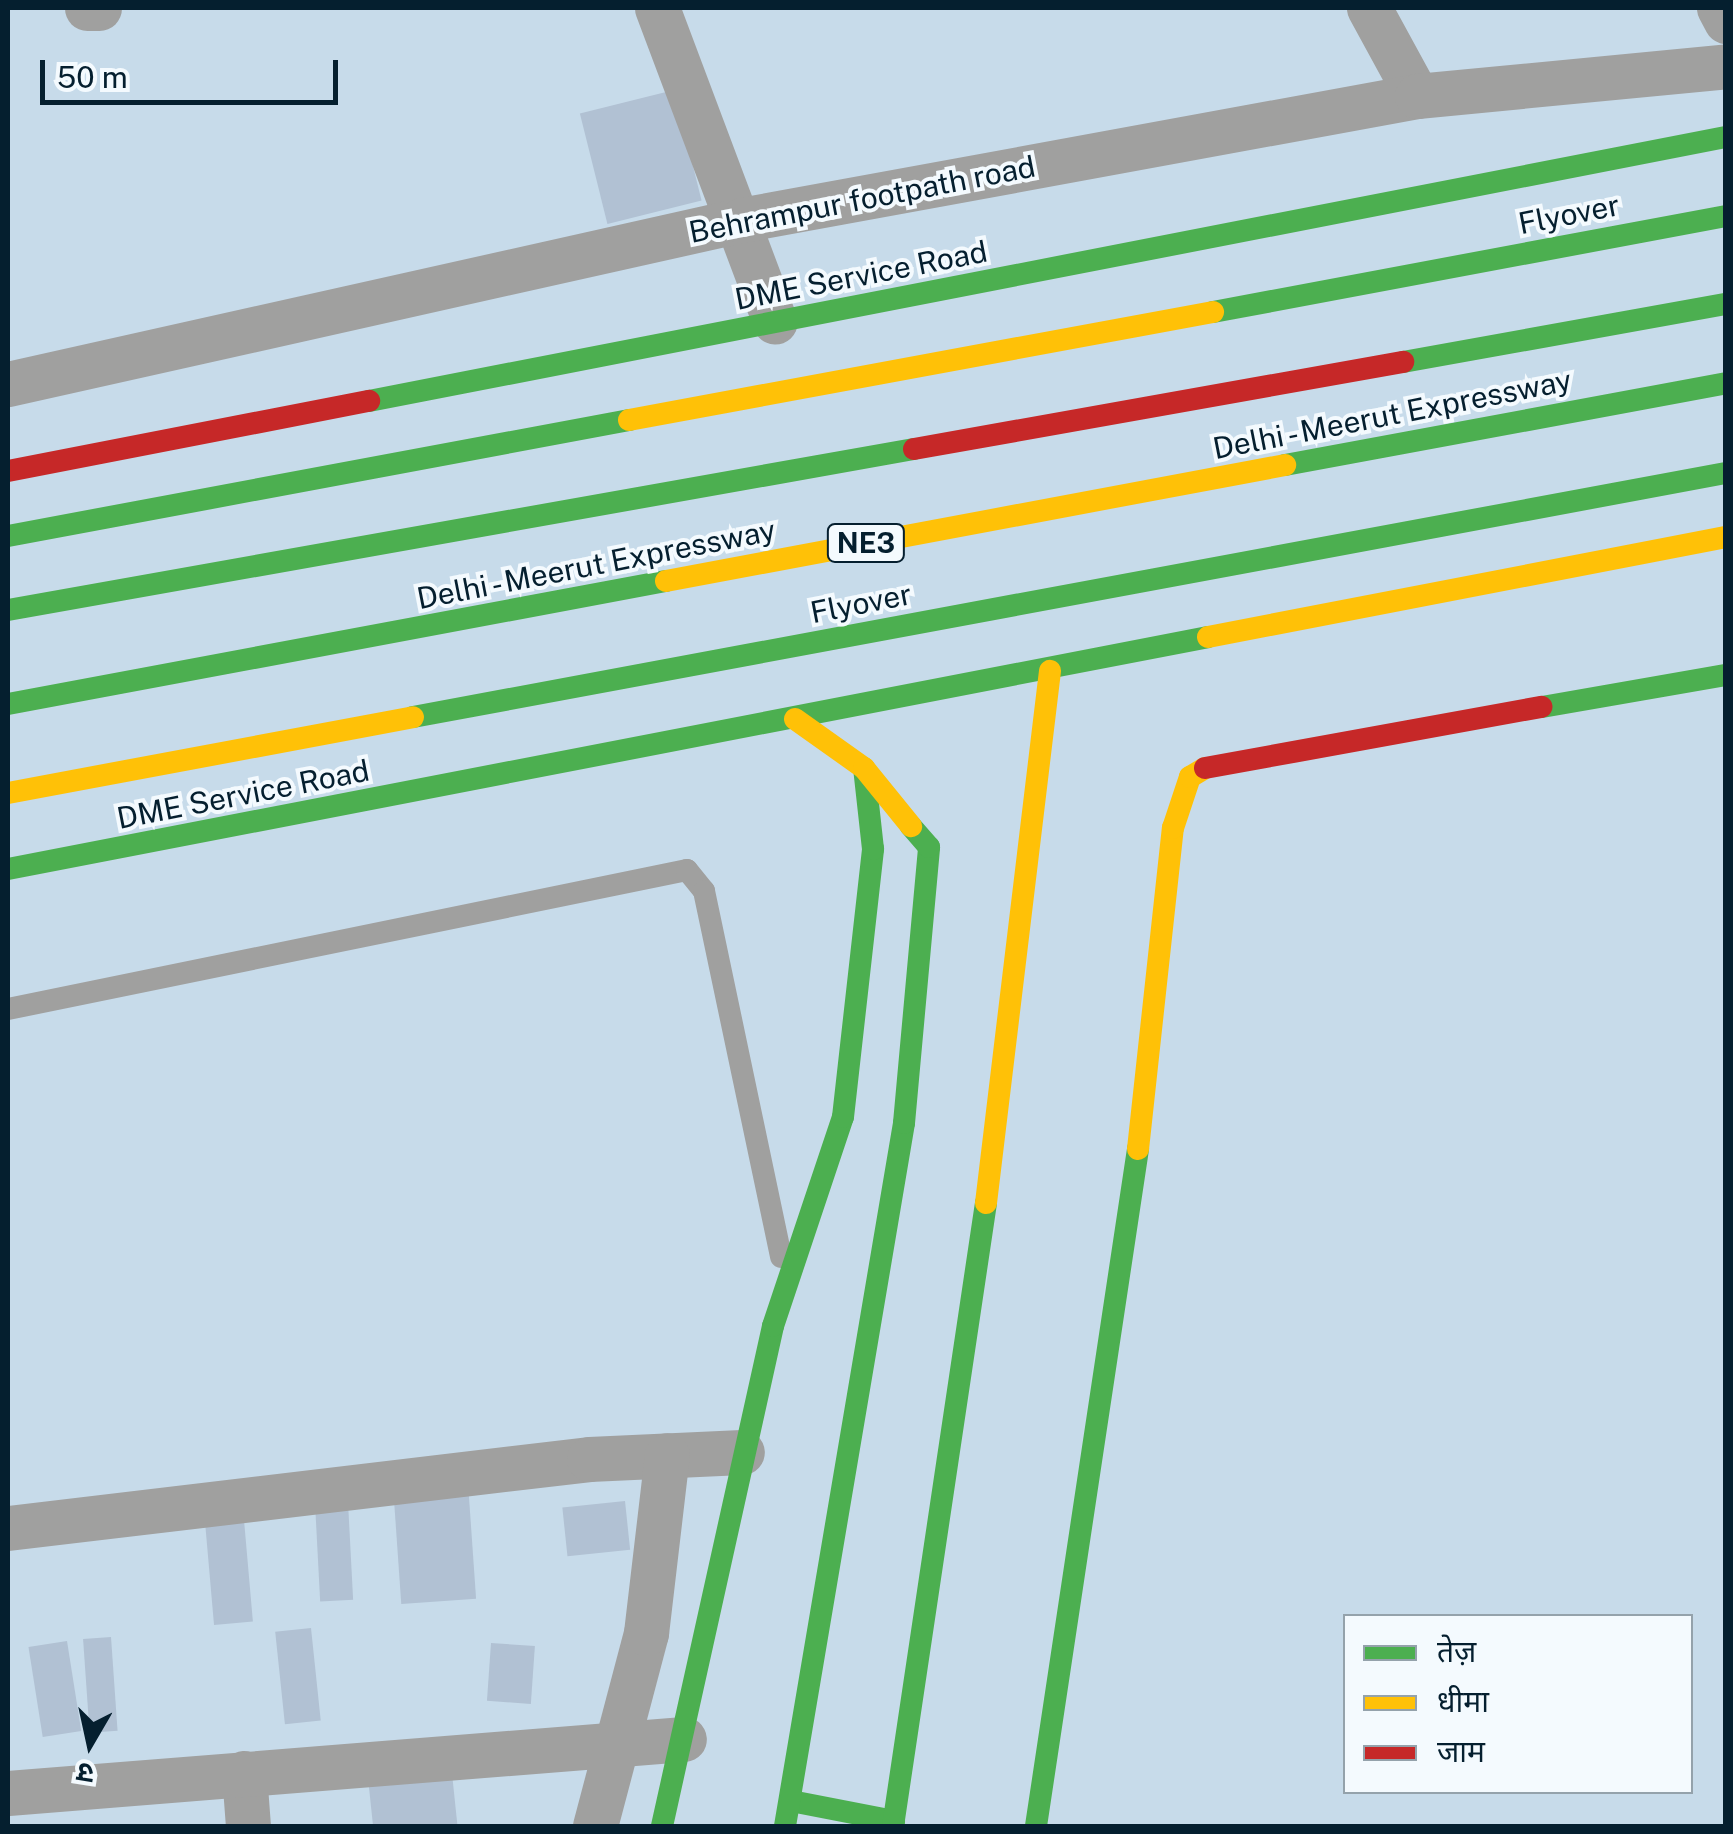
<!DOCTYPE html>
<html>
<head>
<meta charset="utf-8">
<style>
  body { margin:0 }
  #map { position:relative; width:1733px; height:1834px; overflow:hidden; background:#c7dbea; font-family:"Public Sans","Noto Sans Devanagari",sans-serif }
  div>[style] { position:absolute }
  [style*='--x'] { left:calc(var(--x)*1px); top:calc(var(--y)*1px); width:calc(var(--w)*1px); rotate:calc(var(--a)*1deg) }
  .building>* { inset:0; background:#b1c1d3; transform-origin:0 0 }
  .lane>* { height:22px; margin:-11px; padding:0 11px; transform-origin:11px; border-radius:11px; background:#a0a09f }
  .street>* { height:45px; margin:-22.5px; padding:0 22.5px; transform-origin:22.5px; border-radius:22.5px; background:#a0a09f }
  .fast>* { height:22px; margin:-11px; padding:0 11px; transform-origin:11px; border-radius:11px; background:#4caf50 }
  .slow>* { height:22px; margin:-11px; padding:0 11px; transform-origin:11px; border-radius:11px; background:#ffc107 }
  .jam>* { height:22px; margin:-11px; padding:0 11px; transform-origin:11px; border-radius:11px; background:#c62828 }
  span { translate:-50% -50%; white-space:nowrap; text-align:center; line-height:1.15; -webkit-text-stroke:8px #f4fafe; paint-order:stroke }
  .shield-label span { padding:2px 8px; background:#f4fafe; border:2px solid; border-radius:8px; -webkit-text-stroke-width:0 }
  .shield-label { font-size:28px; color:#051f2f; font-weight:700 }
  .street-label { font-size:30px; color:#051f2f }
  .frame { position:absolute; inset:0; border:10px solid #051f2f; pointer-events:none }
  .legend { position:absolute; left:1343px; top:1614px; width:350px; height:180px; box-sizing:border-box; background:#f4fafe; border:2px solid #94a2ab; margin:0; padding:12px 18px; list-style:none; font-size:30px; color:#051f2f }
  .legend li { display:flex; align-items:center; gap:20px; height:50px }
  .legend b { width:50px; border:2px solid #94a2ab }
  .north { position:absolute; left:40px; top:1694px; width:100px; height:100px; -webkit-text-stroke:8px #f4fafe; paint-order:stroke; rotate:189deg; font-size:28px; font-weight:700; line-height:40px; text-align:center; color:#051f2f }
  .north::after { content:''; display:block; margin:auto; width:35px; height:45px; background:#051f2f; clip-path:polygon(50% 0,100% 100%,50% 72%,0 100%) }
  .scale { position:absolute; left:40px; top:60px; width:298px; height:45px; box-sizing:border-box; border:5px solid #051f2f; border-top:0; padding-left:12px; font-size:30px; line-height:35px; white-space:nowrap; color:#051f2f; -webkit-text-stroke:8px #f4fafe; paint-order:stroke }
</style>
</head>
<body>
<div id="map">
  <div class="building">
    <div style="left:674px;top:90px;width:114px;height:97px;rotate:76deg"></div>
    <div style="left:468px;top:1483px;width:116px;height:75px;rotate:86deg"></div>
    <div style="left:625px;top:1501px;width:49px;height:63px;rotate:84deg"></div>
    <div style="left:348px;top:1502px;width:98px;height:33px;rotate:87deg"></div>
    <div style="left:244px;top:1520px;width:102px;height:39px;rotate:85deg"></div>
    <div style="left:311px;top:1628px;width:93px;height:36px;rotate:84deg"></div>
    <div style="left:111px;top:1637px;width:94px;height:28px;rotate:86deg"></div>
    <div style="left:67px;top:1641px;width:91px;height:39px;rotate:81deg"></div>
    <div style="left:491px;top:1643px;width:44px;height:58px;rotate:4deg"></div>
    <div style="left:451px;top:1764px;width:62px;height:84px;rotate:84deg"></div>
  </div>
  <div class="lane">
    <div style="--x:8;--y:1009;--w:693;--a:-11.57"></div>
    <div style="--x:687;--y:870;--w:27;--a:51"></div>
    <div style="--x:704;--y:891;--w:374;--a:78.1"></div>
  </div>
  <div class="street">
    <div style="--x:87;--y:8;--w:12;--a:0"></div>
    <div style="--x:657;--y:8;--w:335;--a:69.4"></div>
    <div style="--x:1369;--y:8;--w:100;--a:61.4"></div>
    <div style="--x:1719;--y:8;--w:15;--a:62"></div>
    <div style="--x:8;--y:384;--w:751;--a:-12.61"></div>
    <div style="--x:741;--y:220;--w:687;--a:-10.39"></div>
    <div style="--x:1417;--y:96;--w:310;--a:-5.5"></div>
    <div style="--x:8;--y:1528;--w:585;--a:-6.77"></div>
    <div style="--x:589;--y:1459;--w:153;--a:-2.6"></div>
    <div style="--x:244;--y:1773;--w:53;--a:85.7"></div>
    <div style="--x:8;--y:1793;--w:678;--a:-4.57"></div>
    <div style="--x:595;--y:1826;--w:200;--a:-75.2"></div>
    <div style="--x:646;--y:1633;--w:179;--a:-83.3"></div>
  </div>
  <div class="fast">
    <div style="--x:1213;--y:312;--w:522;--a:-10.6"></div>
    <div style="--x:1403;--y:362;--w:328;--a:-10.2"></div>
    <div style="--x:369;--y:401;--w:1382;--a:-11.01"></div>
    <div style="--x:1285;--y:465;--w:449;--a:-10.5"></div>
    <div style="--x:8;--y:536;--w:632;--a:-10.58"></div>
    <div style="--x:8;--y:610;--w:920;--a:-10.08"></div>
    <div style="--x:8;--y:704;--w:669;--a:-10.59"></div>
    <div style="--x:1542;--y:707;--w:187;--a:-9.9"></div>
    <div style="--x:413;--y:717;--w:1335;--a:-10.53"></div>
    <div style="--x:8;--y:869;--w:1222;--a:-10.94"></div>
    <div style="--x:791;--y:1801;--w:105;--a:11"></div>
    <div style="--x:662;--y:1826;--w:512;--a:-77.48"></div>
    <div style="--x:773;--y:1326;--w:220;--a:-71.5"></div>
    <div style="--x:843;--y:1117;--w:270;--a:-83.6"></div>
    <div style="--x:873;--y:849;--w:81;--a:-96.3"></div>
    <div style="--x:785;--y:1826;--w:713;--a:-80.39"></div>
    <div style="--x:904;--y:1123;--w:277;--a:-84.8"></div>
    <div style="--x:929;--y:847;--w:28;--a:-131"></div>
    <div style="--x:893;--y:1826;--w:630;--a:-81.51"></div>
    <div style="--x:1036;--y:1826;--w:685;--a:-81.43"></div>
  </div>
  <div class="slow">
    <div style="--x:629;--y:420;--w:594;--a:-10.48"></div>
    <div style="--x:666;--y:581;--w:630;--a:-10.61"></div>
    <div style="--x:1208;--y:637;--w:528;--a:-10.93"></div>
    <div style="--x:795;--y:719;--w:85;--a:35.4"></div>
    <div style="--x:864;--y:768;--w:75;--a:51"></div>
    <div style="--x:8;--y:793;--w:412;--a:-10.6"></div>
    <div style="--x:1138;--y:1149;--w:323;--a:-83.8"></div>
    <div style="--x:1173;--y:828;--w:54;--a:-71.6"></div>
    <div style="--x:1190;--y:777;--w:17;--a:-31"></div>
    <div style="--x:986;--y:1203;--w:536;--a:-83.14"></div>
  </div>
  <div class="jam">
    <div style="--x:914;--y:449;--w:497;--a:-10.1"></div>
    <div style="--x:8;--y:471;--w:368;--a:-11"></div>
    <div style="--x:1205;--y:768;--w:342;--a:-10.3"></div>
  </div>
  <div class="shield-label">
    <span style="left:866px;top:543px">NE3</span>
  </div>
  <div class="street-label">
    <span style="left:862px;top:199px;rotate:-11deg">Behrampur footpath road</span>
    <span style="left:1569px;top:214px;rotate:-11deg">Flyover</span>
    <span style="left:861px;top:275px;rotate:-11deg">DME Service Road</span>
    <span style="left:1392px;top:414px;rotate:-11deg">Delhi - Meerut Expressway</span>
    <span style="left:596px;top:564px;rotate:-11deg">Delhi - Meerut Expressway</span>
    <span style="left:861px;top:603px;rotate:-11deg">Flyover</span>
    <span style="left:243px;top:794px;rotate:-11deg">DME Service Road</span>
  </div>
  <div class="frame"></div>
  <ul class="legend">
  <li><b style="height:12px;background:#4caf50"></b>तेज़</li>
  <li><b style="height:12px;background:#ffc107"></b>धीमा</li>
  <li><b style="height:12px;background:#c62828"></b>जाम</li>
  </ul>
  <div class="north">उ</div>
  <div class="scale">50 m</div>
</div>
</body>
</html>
